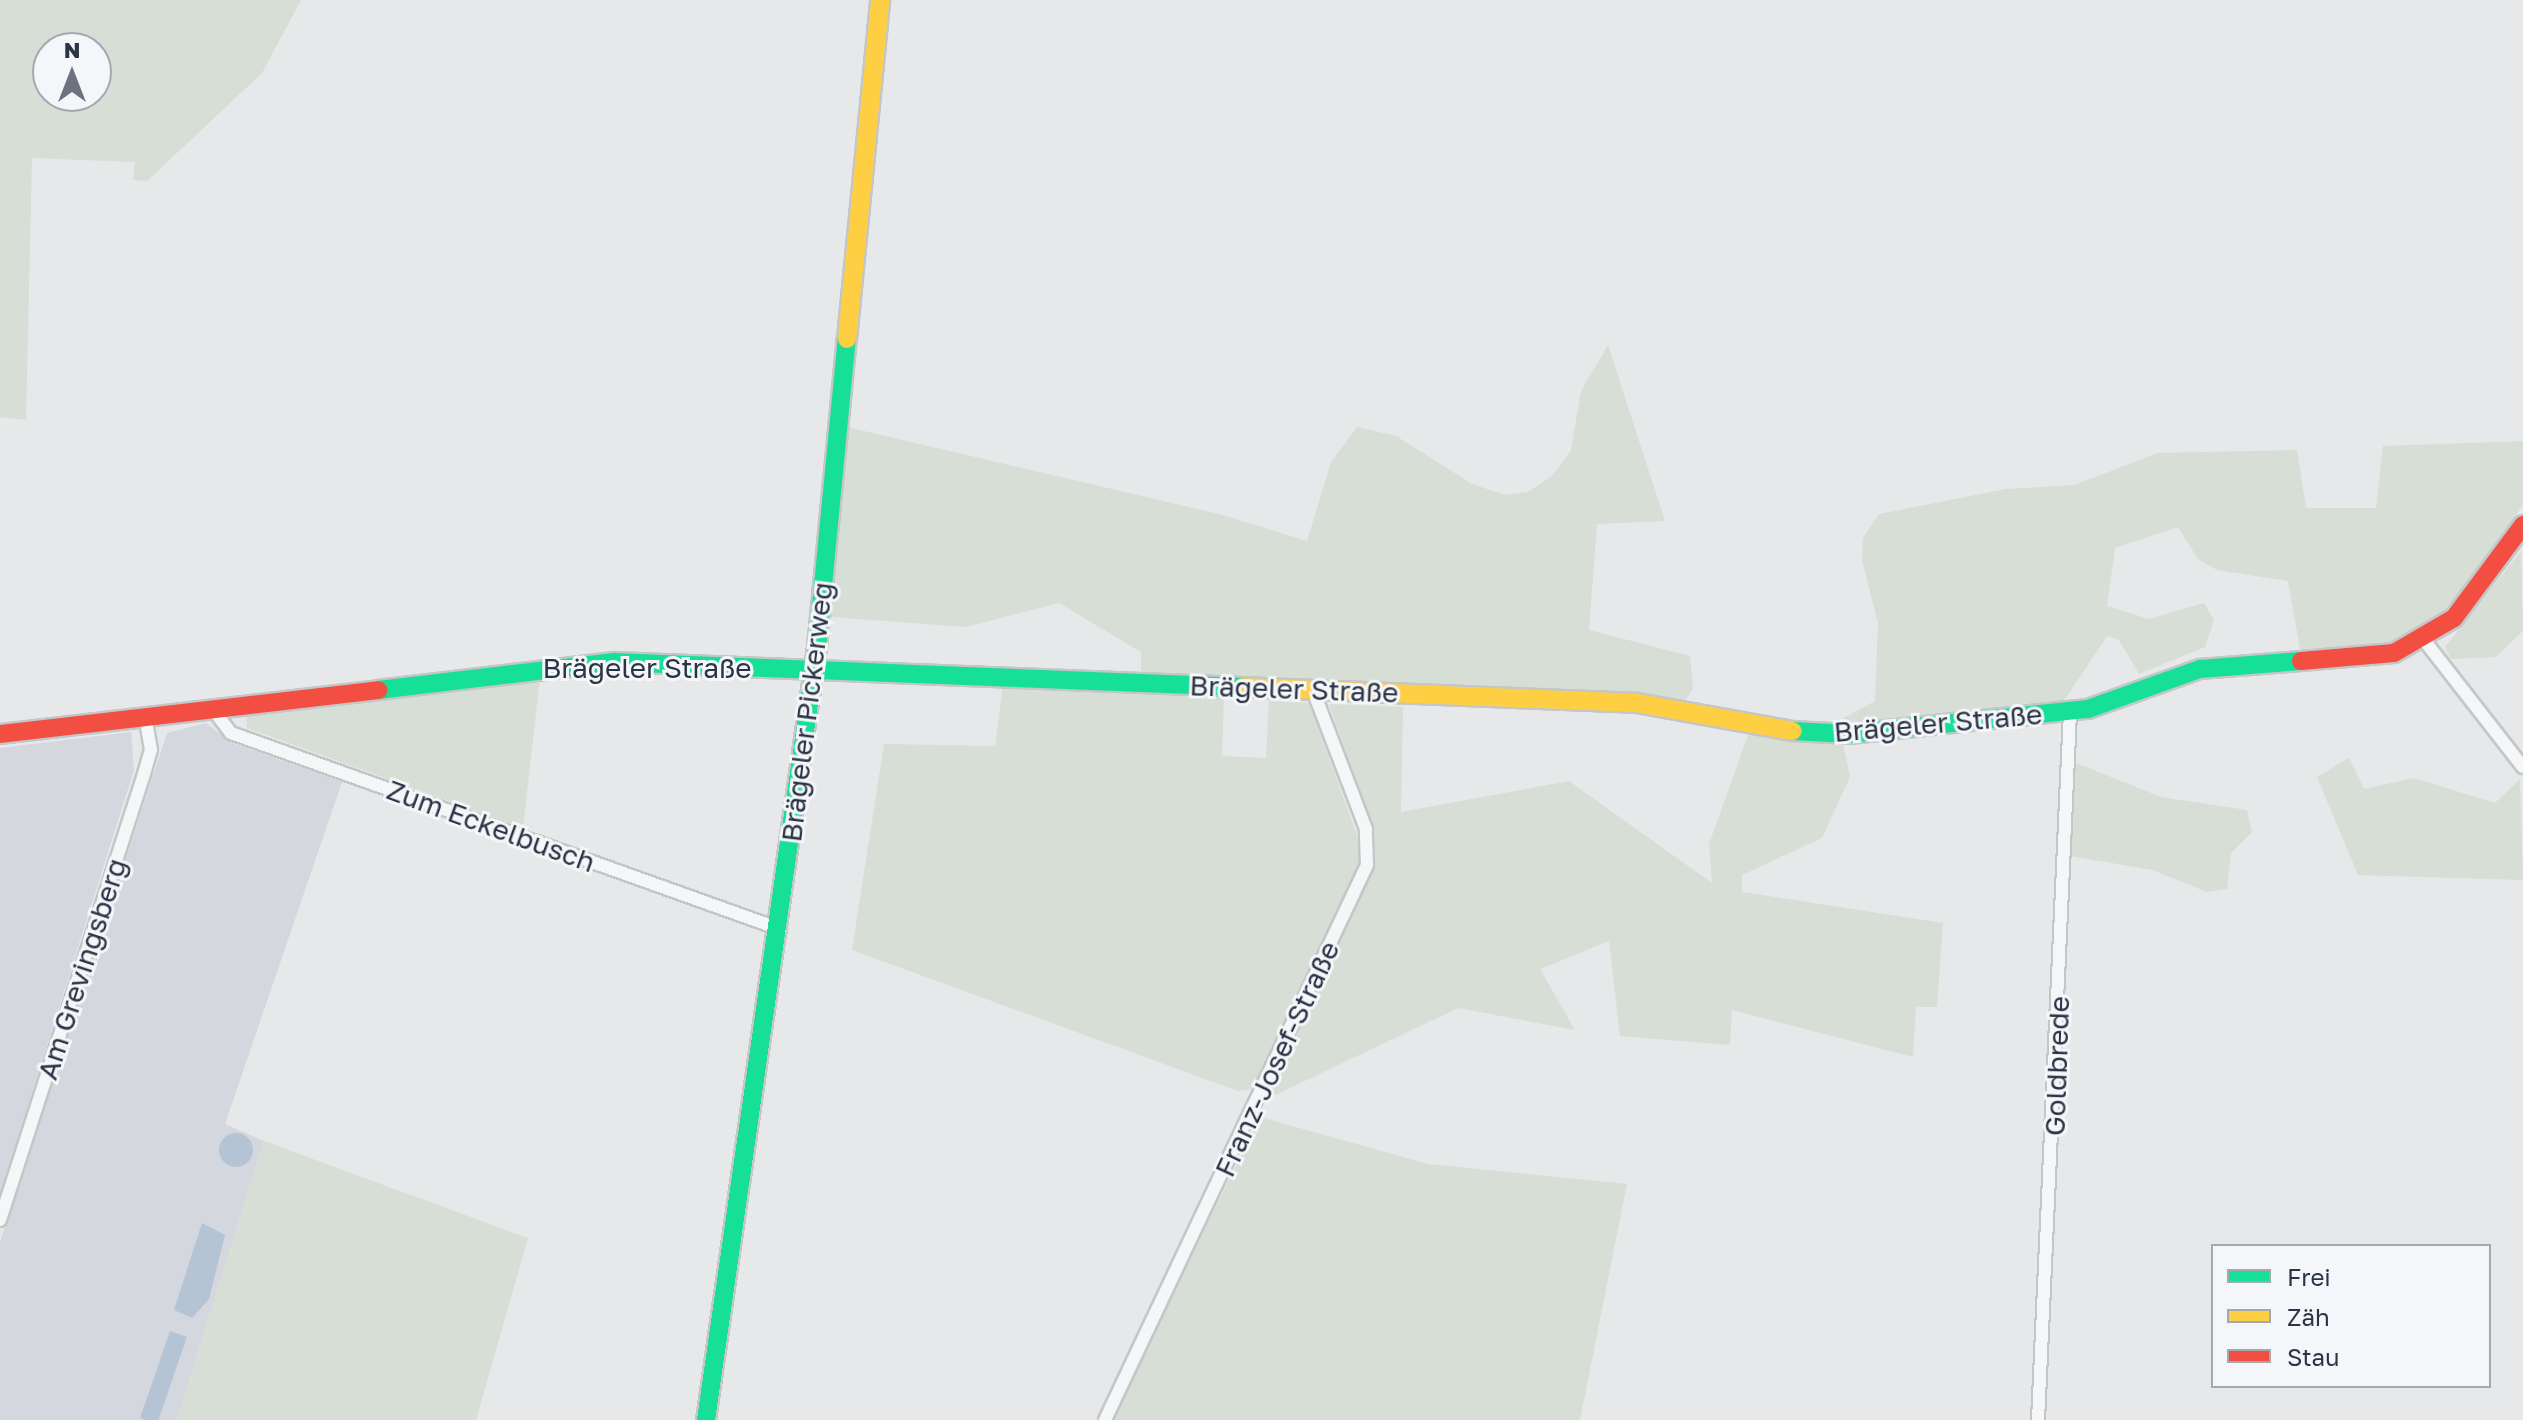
<!DOCTYPE html>
<html>
<head>
<meta charset="utf-8">
<style>
  body { margin:0 }
  #map { position:relative; width:2523px; height:1420px; overflow:hidden; background:#e6e8ea; font-family:"Golos Text",sans-serif }
  div>[style] { position:absolute }
  [style*='--x'] { left:calc(var(--x)*1px); top:calc(var(--y)*1px); width:calc(var(--w)*1px); rotate:calc(var(--a)*1deg) }
  .built>* { inset:0; background:#d4d7dd }
  .green>* { inset:0; background:#d6ded6 }
  .water>* { inset:0; background:#b4c4d5; transform-origin:0 0 }
  .round { border-radius:50% }
  .roads { filter:drop-shadow(2px 0 #c4c6c8) drop-shadow(-2px 0 #c4c6c8) drop-shadow(0 2px #c4c6c8) drop-shadow(0 -2px #c4c6c8) }
  .street>* { height:12px; margin:-6px; padding:0 6px; transform-origin:6px; border-radius:6px; background:#f5f6f7 }
  .fast>* { height:18px; margin:-9px; padding:0 9px; transform-origin:9px; border-radius:9px; background:#16e098 }
  .slow>* { height:18px; margin:-9px; padding:0 9px; transform-origin:9px; border-radius:9px; background:#ffcf43 }
  .jam>* { height:18px; margin:-9px; padding:0 9px; transform-origin:9px; border-radius:9px; background:#f24e42 }
  span { translate:-50% -50%; white-space:nowrap; text-align:center; line-height:1.15; -webkit-text-stroke:6px #f4f6f9; paint-order:stroke }
  .street-label { font-size:28px; color:#2b3445 }
  .legend { position:absolute; left:2211px; top:1244px; width:280px; height:144px; box-sizing:border-box; background:#f4f6f9; border:2px solid #a4a8b1; margin:0; padding:10px 14px; list-style:none; font-size:24px; color:#2b3445 }
  .legend li { display:flex; align-items:center; gap:16px; height:40px }
  .legend b { width:40px; border:2px solid #a4a8b1 }
  .north { position:absolute; left:32px; top:32px; width:80px; height:80px; box-sizing:border-box; background:#f4f6f9; border:2px solid #a4a8b1; border-radius:50%; rotate:0deg; font-size:22px; font-weight:700; line-height:32px; text-align:center; color:#2b3445 }
  .north::after { content:''; display:block; margin:auto; width:28px; height:36px; background:#6c737f; clip-path:polygon(50% 0,100% 100%,50% 72%,0 100%) }
</style>
</head>
<body>
<div id="map">
  <div class="built">
    <div style="clip-path:polygon(206px 723px,232px 743px,342px 782px,225px 1124px,264px 1141px,177px 1420px,0 1420px,0 1242px,167px 733px)"></div>
    <div style="clip-path:polygon(131px 732px,134px 770px,0 1194px,0 748px)"></div>
  </div>
  <div class="green">
    <div style="clip-path:polygon(evenodd,0 0,301px 0,262px 73px,147px 181px,133px 180px,135px 162px,32px 158px,26px 420px,0 417px,0 0,48px 48px,96px 48px,96px 96px,48px 96px,48px 48px)"></div>
    <div style="clip-path:polygon(1608px 345px,1665px 521px,1597px 524px,1589px 630px,1690px 656px,1693px 688px,1686px 700px,1141px 674px,1141px 652px,1059px 603px,966px 627px,831px 617px,847px 427px,1223px 515px,1307px 541px,1331px 462px,1357px 427px,1396px 436px,1472px 484px,1505px 495px,1528px 492px,1552px 476px,1571px 450px,1581px 391px)"></div>
    <div style="clip-path:polygon(2523px 441px,2523px 504px,2475px 582px,2431px 626px,2406px 637px,2375px 646px,2300px 649px,2288px 581px,2217px 570px,2198px 559px,2178px 527px,2115px 548px,2107px 606px,2149px 619px,2204px 603px,2214px 620px,2205px 647px,2139px 674px,2119px 640px,2107px 636px,2061px 705px,1835px 723px,1875px 701px,1878px 623px,1862px 560px,1863px 538px,1879px 514px,2006px 489px,2075px 485px,2157px 453px,2297px 450px,2306px 508px,2376px 508px,2383px 446px)"></div>
    <div style="clip-path:polygon(2521px 551px,2523px 631px,2496px 657px,2451px 659px,2445px 647px)"></div>
    <div style="clip-path:polygon(540px 678px,523px 828px,247px 728px,246px 715px)"></div>
    <div style="clip-path:polygon(1003px 686px,1224px 694px,1222px 756px,1266px 758px,1269px 700px,1309px 703px,1361px 846px,1358px 865px,1254px 1089px,1238px 1091px,852px 950px,884px 744px,995px 746px)"></div>
    <div style="clip-path:polygon(1329px 704px,1403px 707px,1401px 812px,1569px 781px,1712px 883px,1709px 844px,1748px 735px,1843px 744px,1850px 777px,1822px 838px,1742px 875px,1742px 892px,1943px 923px,1937px 1007px,1916px 1007px,1913px 1057px,1732px 1010px,1730px 1045px,1620px 1036px,1609px 941px,1540px 969px,1575px 1030px,1458px 1008px,1265px 1100px,1371px 875px,1369px 818px)"></div>
    <div style="clip-path:polygon(2349px 758px,2364px 789px,2414px 778px,2495px 803px,2520px 779px,2523px 880px,2358px 875px,2317px 777px)"></div>
    <div style="clip-path:polygon(2071px 761px,2161px 797px,2247px 810px,2252px 832px,2231px 853px,2227px 889px,2207px 892px,2153px 870px,2070px 856px)"></div>
    <div style="clip-path:polygon(1260px 1117px,1428px 1164px,1627px 1184px,1580px 1420px,1111px 1420px)"></div>
    <div style="clip-path:polygon(264px 1141px,528px 1238px,476px 1420px,177px 1420px)"></div>
  </div>
  <div class="water">
    <div class="round" style="left:219px;top:1133px;width:34px;height:34px"></div>
    <div style="clip-path:polygon(202px 1223px,225px 1235px,209px 1299px,192px 1318px,174px 1310px)"></div>
    <div style="left:170px;top:1331px;width:18px;height:92px;rotate:19deg"></div>
  </div>
  <div class="roads">
    <div class="street">
      <div style="--x:2424;--y:640;--w:161;--a:52.1"></div>
      <div style="--x:212;--y:708;--w:31;--a:53"></div>
      <div style="--x:231;--y:733;--w:583;--a:19.65"></div>
      <div style="--x:0;--y:1220;--w:469;--a:-72.1"></div>
      <div style="--x:144;--y:774;--w:25;--a:-74"></div>
      <div style="--x:151;--y:750;--w:35;--a:-100"></div>
      <div style="--x:1105;--y:1420;--w:614;--a:-64.73"></div>
      <div style="--x:1367;--y:865;--w:36;--a:-92"></div>
      <div style="--x:1366;--y:829;--w:149;--a:-110.9"></div>
      <div style="--x:2038;--y:1420;--w:709;--a:-87.41"></div>
    </div>
    <div class="fast">
      <div style="--x:378;--y:690;--w:238;--a:-6.8"></div>
      <div style="--x:614;--y:662;--w:629;--a:2.28"></div>
      <div style="--x:1793;--y:731;--w:56;--a:3.1"></div>
      <div style="--x:1849;--y:734;--w:240;--a:-6"></div>
      <div style="--x:2088;--y:709;--w:119;--a:-19.7"></div>
      <div style="--x:2200;--y:669;--w:101;--a:-4.5"></div>
      <div style="--x:706;--y:1420;--w:780;--a:-81.82"></div>
      <div style="--x:817;--y:648;--w:310;--a:-84.5"></div>
    </div>
    <div class="slow">
      <div style="--x:847;--y:339;--w:341;--a:-84.4"></div>
      <div style="--x:1243;--y:687;--w:394;--a:2.3"></div>
      <div style="--x:1637;--y:703;--w:158;--a:10.2"></div>
    </div>
    <div class="jam">
      <div style="--x:2301;--y:661;--w:93;--a:-4.9"></div>
      <div style="--x:2394;--y:653;--w:69;--a:-30.3"></div>
      <div style="--x:2454;--y:618;--w:116;--a:-53.4"></div>
      <div style="--x:0;--y:734;--w:381;--a:-6.6"></div>
    </div>
  </div>
  <div class="street-label">
    <span style="left:647px;top:668px">Brägeler Straße</span>
    <span style="left:1294px;top:689px;rotate:2deg">Brägeler Straße</span>
    <span style="left:807px;top:712px;rotate:-83deg">Brägeler Pickerweg</span>
    <span style="left:1938px;top:723px;rotate:-5deg">Brägeler Straße</span>
    <span style="left:491px;top:826px;rotate:20deg">Zum Eckelbusch</span>
    <span style="left:82px;top:969px;rotate:-72deg">Am Grevingsberg</span>
    <span style="left:1277px;top:1059px;rotate:-65deg">Franz-Josef-Straße</span>
    <span style="left:2057px;top:1066px;rotate:-88deg">Goldbrede</span>
  </div>
  <ul class="legend">
  <li><b style="height:10px;background:#16e098"></b>Frei</li>
  <li><b style="height:10px;background:#ffcf43"></b>Zäh</li>
  <li><b style="height:10px;background:#f24e42"></b>Stau</li>
  </ul>
  <div class="north">N</div>
</div>
</body>
</html>
